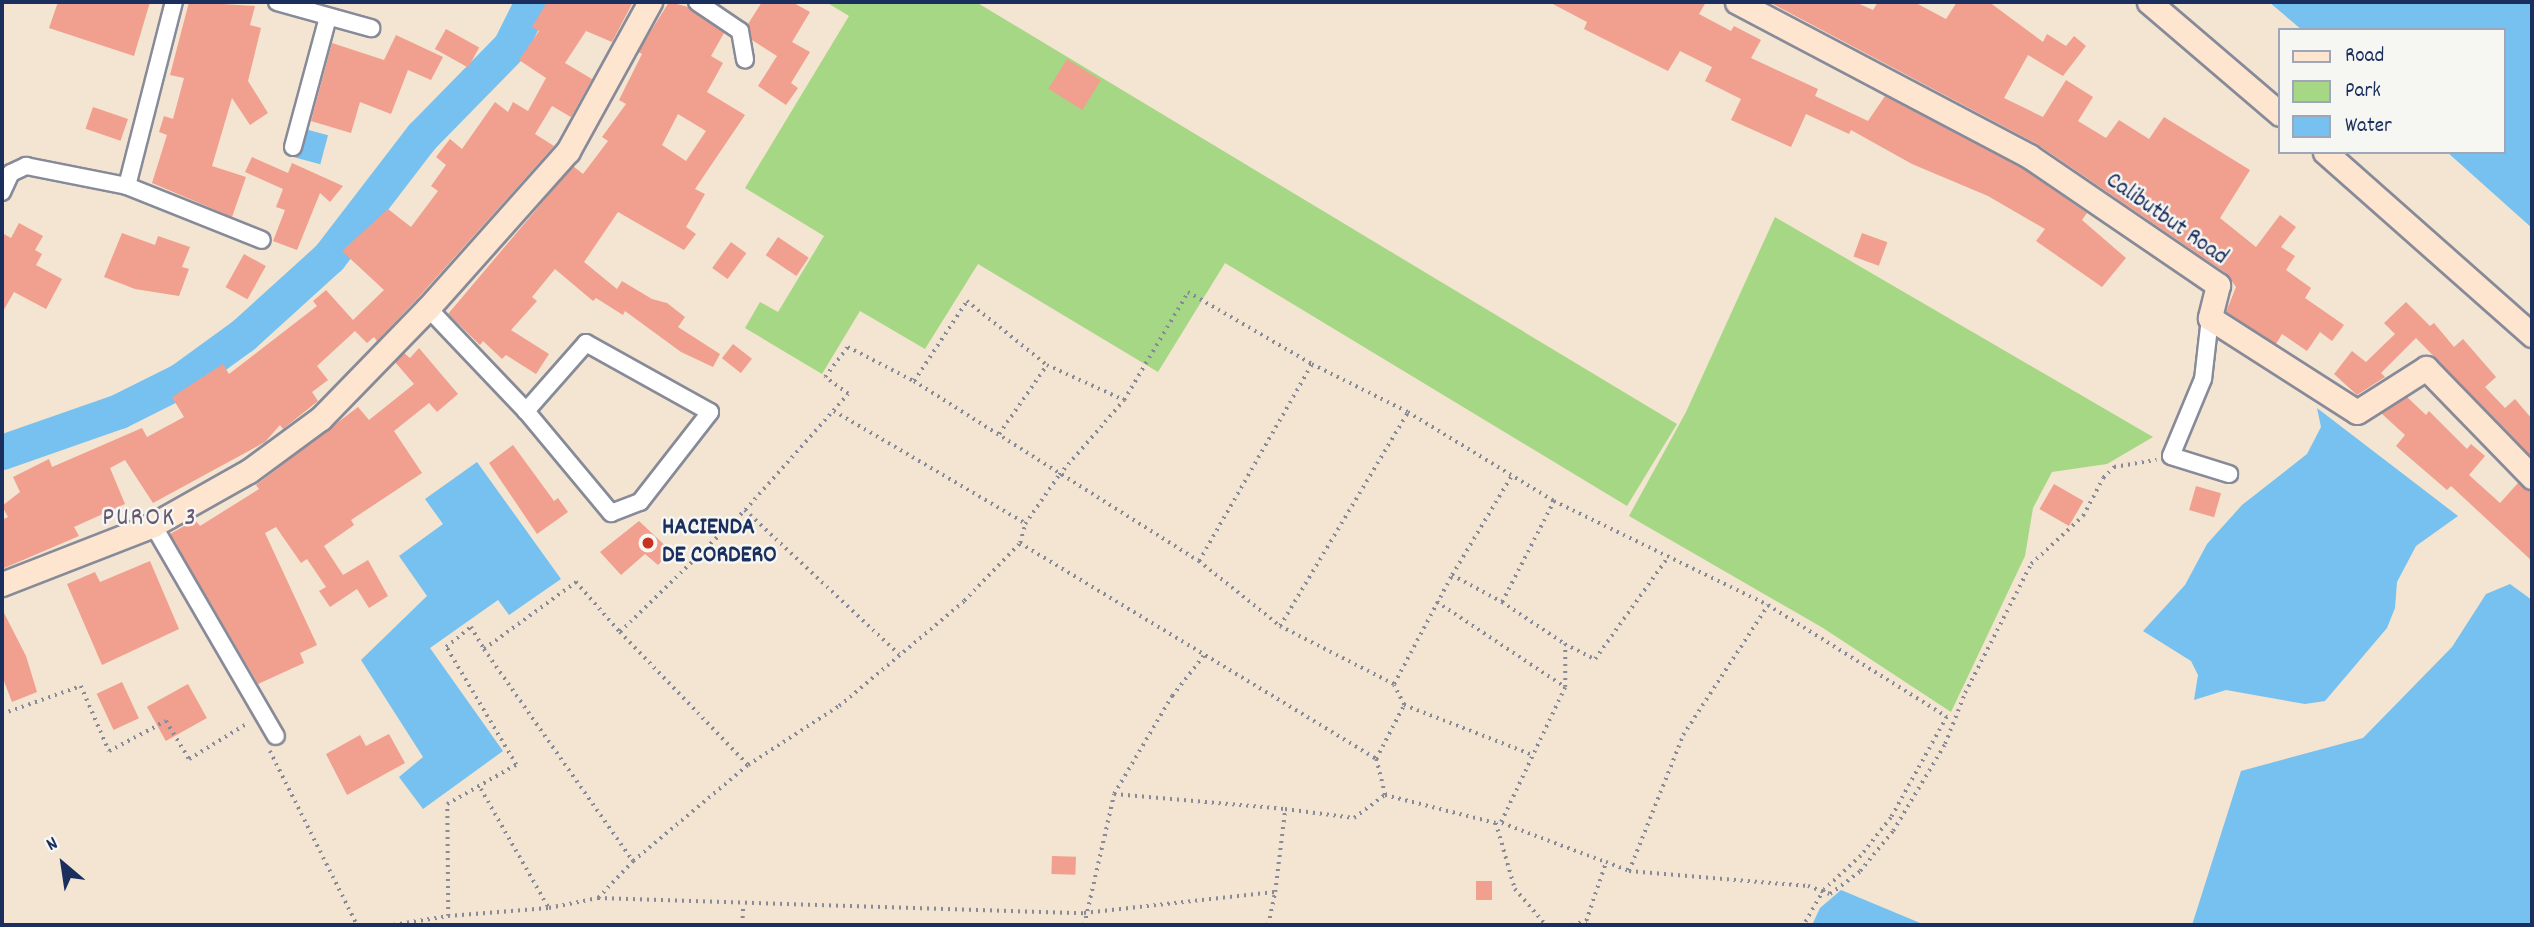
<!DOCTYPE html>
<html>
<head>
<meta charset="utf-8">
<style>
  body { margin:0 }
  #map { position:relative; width:2534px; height:927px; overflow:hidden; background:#f3e5d1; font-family:Dekko,sans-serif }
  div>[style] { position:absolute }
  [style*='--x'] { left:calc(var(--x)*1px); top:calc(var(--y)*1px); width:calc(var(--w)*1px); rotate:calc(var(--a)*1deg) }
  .green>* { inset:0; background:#a6d785 }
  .water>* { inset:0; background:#76c1ef; transform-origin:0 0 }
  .river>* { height:35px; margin:-17.5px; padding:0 17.5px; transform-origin:17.5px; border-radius:17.5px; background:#76c1ef }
  .building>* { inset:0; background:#f19f8e; transform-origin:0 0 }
  .path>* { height:3.5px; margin-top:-1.75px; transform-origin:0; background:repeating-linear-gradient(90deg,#878a98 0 2px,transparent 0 7px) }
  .roads { filter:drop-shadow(2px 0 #878a98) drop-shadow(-2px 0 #878a98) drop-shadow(0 2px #878a98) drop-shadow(0 -2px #878a98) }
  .street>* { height:16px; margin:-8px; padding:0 8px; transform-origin:8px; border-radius:8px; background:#fff }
  .secondary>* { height:23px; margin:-11.5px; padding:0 11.5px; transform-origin:11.5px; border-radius:11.5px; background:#fde5d0 }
  .dots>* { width:19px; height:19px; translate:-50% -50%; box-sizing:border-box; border:4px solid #f6f6f2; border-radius:50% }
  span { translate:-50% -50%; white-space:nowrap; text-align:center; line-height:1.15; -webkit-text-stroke:5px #f6f6f2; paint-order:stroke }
  .street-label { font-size:24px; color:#1b2f5e }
  .poi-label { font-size:24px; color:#1b2f5e; font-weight:700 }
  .left { translate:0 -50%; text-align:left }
  .neighbourhood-label { font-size:26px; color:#66566f; letter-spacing:2px }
  .frame { position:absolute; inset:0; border:4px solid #1b2f5e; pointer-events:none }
  .legend { position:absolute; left:2278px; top:28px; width:228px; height:126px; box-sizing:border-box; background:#f6f6f2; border:2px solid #9ea6b7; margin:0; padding:9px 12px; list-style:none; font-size:21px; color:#1b2f5e }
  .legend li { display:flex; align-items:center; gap:14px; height:35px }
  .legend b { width:35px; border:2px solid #9ea6b7 }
  .north { position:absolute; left:28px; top:829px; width:70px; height:70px; -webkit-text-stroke:5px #f6f6f2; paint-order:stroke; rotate:331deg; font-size:19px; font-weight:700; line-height:28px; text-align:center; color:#1b2f5e }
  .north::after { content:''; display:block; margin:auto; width:24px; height:32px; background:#1b2f5e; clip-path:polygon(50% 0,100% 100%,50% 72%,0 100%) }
</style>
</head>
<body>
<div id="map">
  <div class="green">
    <div style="clip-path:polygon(826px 2px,976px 2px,1677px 424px,1627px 506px,1225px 263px,1158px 372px,978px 264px,925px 349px,860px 311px,822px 374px,745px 328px,760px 302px,778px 312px,824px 236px,745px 188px,849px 16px)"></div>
    <div style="clip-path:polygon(1775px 217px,2153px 437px,2107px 464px,2052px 472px,2033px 508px,2025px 556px,1951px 712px,1823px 628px,1629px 516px,1686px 412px)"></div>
  </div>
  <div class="water">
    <div style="clip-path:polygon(2269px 2px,2532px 2px,2532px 228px,2447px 152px,2504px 152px,2504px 30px,2302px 30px)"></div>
    <div style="left:301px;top:128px;width:28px;height:30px;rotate:15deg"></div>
    <div style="clip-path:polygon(2317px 408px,2458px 516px,2416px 546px,2397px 582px,2395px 608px,2387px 628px,2325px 701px,2305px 704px,2226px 690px,2194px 700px,2198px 675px,2191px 661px,2143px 631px,2185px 585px,2207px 544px,2242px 505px,2307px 454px,2321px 427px)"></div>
    <div style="clip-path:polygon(477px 462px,561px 579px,509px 615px,498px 600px,430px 648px,503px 751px,423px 809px,399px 777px,423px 757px,361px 660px,427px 596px,399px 556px,443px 524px,425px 499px)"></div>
    <div style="clip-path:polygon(2510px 584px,2532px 600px,2532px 925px,2192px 925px,2241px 771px,2363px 738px,2452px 647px,2486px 594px)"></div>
    <div style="clip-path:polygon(1841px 890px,1925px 925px,1812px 925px,1820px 908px)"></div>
  </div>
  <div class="river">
    <div style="--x:2;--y:452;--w:124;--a:-19.3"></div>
    <div style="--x:119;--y:411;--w:69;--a:-26.6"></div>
    <div style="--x:181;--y:380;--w:77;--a:-36"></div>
    <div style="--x:243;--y:335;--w:116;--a:-42.2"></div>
    <div style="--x:329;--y:257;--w:153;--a:-52.5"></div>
    <div style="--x:422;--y:136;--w:126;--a:-45.6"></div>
    <div style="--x:510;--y:46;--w:49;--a:-63.4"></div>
  </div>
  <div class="building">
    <div style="clip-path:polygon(58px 2px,150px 2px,134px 56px,49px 28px)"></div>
    <div style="clip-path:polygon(189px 2px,255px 6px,250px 25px,261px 28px,248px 81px,268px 113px,250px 125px,232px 98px,212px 166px,246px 177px,232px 217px,152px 183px,167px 135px,159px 132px,164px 116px,173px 119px,184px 78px,170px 75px)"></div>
    <div style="clip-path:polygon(547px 2px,633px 2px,612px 42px,586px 31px,565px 63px,592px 79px,571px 117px,552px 106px,535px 134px,554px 146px,418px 298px,377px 341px,374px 337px,367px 343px,355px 331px,317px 366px,328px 380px,312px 392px,318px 401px,283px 429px,280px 425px,265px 442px,153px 503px,125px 460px,110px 468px,125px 504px,74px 527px,79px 536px,2px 569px,2px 520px,8px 517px,2px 506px,20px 492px,13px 477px,49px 459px,52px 467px,142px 428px,147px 437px,184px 417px,172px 397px,223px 364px,229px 374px,317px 306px,313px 301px,326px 290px,353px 320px,384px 290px,342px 251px,388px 209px,411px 227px,438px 191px,431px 186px,446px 165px,436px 157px,450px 139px,462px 149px,495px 102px,508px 112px,513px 102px,528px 111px,546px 78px,519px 60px,539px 31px,532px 27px)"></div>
    <div style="clip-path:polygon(evenodd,669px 2px,688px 7px,724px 33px,711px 56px,723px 63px,707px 92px,745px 115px,695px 189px,705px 194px,686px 227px,696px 234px,684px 250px,618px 212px,584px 262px,617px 289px,622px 281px,652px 299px,667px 303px,685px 317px,678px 327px,720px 354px,713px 367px,681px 352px,625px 311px,623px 315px,596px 298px,593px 301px,555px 269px,532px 297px,537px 301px,511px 330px,549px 354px,536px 374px,506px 355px,502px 359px,483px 341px,480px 345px,448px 314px,573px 166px,583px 174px,608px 141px,602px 137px,626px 104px,619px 100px,642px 54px,638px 52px,669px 2px,678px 114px,706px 131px,686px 161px,662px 145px,678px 114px)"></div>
    <div style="clip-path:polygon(762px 2px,792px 2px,810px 12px,792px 42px,810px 52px,791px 83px,798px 88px,786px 105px,758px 86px,777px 56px,752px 40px,748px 24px)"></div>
    <div style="clip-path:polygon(1549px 2px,1706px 2px,1699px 14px,1731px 31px,1734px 26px,1761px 40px,1751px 58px,1818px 89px,1815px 96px,1868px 121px,1885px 96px,2022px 168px,2087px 213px,2082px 220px,2126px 258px,2102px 287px,2036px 241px,2045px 229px,1988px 196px,1912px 164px,1851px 130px,1849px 134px,1806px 114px,1791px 147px,1731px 120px,1741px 99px,1705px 81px,1712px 67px,1680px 51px,1668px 71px,1584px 29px,1587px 22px)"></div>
    <div style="clip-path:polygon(1769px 2px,1855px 2px,1873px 10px,1878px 2px,1914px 2px,1946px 19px,1957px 2px,1989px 2px,2043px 42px,2047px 34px,2066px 46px,2074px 36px,2086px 46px,2063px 76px,2028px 55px,2004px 98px,2043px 117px,2066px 80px,2093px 97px,2078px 121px,2106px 138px,2119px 120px,2149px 139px,2164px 117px,2250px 170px,2220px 218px,2256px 247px,2280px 215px,2296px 227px,2281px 247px,2295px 256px,2286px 270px,2311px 288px,2305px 298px,2344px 325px,2332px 341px,2320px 332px,2307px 351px,2282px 334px,2276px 344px,2226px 312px,2236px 287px,2226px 273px,2037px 144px)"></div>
    <div style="left:446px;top:29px;width:38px;height:23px;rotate:29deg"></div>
    <div style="clip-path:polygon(396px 35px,443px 57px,431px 80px,408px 70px,391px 114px,360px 102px,351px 133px,311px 121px,332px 43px,384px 60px)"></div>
    <div style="left:1067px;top:59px;width:40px;height:35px;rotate:32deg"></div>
    <div style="left:93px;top:107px;width:37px;height:23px;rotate:19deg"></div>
    <div style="clip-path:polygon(252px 157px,288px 173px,292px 163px,343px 186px,330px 202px,320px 193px,297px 250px,273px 241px,285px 210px,276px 207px,283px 189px,245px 172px)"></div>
    <div style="clip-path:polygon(19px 223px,43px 236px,35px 250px,42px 254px,36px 265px,62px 279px,46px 309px,14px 292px,2px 313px,2px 233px,11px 238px)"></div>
    <div style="clip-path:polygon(122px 233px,155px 245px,158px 236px,190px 247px,182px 267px,189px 269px,179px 296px,135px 289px,104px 277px)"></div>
    <div style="left:1862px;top:233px;width:27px;height:25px;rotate:20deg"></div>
    <div style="left:778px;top:237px;width:37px;height:22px;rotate:34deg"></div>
    <div style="left:731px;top:242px;width:19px;height:32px;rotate:36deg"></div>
    <div style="left:244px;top:254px;width:25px;height:38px;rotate:29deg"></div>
    <div style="clip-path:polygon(2406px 302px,2430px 326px,2434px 323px,2454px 347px,2463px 339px,2496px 377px,2485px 387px,2505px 408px,2515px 399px,2532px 419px,2532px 457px,2416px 338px,2381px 373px,2385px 377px,2357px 395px,2334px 374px,2352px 351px,2366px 362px,2395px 334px,2384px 323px)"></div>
    <div style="left:733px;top:344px;width:24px;height:18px;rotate:38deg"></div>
    <div style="clip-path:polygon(419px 348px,458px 394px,437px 412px,429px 403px,394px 431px,422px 473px,351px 520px,354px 525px,324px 546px,343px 575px,368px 560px,388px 596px,369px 608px,357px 589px,330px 607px,319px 591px,326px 587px,307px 559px,301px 563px,276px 527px,265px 533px,317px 645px,300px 653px,304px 663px,258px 684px,170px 534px,195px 520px,200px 526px,259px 489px,256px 485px,358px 407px,369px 420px,414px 384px,395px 362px,404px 353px,410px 358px)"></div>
    <div style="clip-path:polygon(2407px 397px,2426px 415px,2429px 411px,2467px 449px,2471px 444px,2485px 456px,2469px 475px,2500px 503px,2518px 483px,2532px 491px,2532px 561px,2451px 486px,2447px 490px,2396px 446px,2405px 435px,2381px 413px)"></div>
    <div style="clip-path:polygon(513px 445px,554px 501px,558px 498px,568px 512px,537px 534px,489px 463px)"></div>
    <div style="left:2054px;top:484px;width:34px;height:29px;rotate:30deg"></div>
    <div style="left:2196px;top:486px;width:26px;height:25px;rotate:16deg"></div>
    <div style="clip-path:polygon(639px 521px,671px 551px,658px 565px,645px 554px,621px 575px,600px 552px)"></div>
    <div style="clip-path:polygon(150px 561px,179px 629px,102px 665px,67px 584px,95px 572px,100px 582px)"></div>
    <div style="clip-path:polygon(2px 609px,26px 656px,37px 692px,12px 702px,2px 676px)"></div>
    <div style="left:122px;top:682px;width:40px;height:28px;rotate:65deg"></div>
    <div style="left:188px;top:684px;width:39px;height:47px;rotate:61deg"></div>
    <div style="clip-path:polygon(389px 734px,405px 763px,347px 795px,326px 754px,360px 735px,366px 746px)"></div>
    <div style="left:1052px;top:856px;width:24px;height:18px;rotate:2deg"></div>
    <div style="left:1492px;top:881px;width:19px;height:16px;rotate:90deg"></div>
  </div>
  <div class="path">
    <div style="--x:914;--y:381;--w:337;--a:32.3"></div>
    <div style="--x:1199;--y:561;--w:104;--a:38.7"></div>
    <div style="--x:1280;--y:626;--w:128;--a:27"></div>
    <div style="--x:1394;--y:684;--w:123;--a:-62"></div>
    <div style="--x:1452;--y:575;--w:57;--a:28.4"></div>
    <div style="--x:1502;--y:602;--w:114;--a:-62.8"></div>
    <div style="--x:834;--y:411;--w:221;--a:30.4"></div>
    <div style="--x:999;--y:434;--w:84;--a:-55.2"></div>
    <div style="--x:745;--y:510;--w:211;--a:43.1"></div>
    <div style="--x:1020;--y:543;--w:416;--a:31.2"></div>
    <div style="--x:1199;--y:561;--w:227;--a:-60.2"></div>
    <div style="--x:1452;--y:575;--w:117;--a:-59"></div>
    <div style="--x:1437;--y:602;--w:154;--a:33.6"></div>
    <div style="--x:1502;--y:602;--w:76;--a:33.7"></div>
    <div style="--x:1280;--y:626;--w:249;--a:-59.1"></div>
    <div style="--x:620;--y:632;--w:185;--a:46.1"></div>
    <div style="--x:484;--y:649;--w:259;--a:54.9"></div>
    <div style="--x:1404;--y:705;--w:138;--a:21.2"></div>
    <div style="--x:2;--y:714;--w:84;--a:-19.5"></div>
    <div style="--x:81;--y:686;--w:71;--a:66.7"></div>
    <div style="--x:109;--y:751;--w:64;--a:-27.8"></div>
    <div style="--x:166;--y:721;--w:44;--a:58.8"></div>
    <div style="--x:189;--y:759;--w:69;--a:-31.4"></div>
    <div style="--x:270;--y:751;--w:195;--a:63.4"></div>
    <div style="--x:481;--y:789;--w:137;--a:60.3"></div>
    <div style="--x:1114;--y:794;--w:114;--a:-59.4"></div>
    <div style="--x:1172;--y:696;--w:52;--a:-52"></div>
    <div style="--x:1385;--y:795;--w:37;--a:-104"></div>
    <div style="--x:1376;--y:759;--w:61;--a:-62.6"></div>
    <div style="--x:1404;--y:705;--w:22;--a:-117"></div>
    <div style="--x:1501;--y:822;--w:149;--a:-64.6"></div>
    <div style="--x:1565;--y:687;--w:43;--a:-90"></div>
    <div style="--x:1565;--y:644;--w:34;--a:27"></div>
    <div style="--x:1595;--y:659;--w:125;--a:-54.4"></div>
    <div style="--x:1502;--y:823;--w:111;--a:20.6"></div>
    <div style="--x:1629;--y:871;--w:180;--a:4.8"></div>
    <div style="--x:1808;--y:886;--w:23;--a:20"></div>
    <div style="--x:1830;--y:894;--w:38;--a:-37"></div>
    <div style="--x:1860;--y:871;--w:52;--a:-50.5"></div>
    <div style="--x:1893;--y:831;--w:101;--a:-59.1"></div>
    <div style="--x:1945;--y:744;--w:55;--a:-68.6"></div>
    <div style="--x:1965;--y:693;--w:145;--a:-62.9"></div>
    <div style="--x:2031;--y:564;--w:71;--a:-42.7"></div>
    <div style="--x:2083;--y:516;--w:43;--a:-62.2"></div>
    <div style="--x:2103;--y:478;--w:16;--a:-45"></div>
    <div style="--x:2114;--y:467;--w:43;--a:-9.5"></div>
    <div style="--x:598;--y:898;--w:51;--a:-46.6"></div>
    <div style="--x:633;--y:861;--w:150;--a:-39.9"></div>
    <div style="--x:748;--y:765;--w:108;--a:-33"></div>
    <div style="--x:839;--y:706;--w:163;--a:-40"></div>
    <div style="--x:964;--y:601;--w:81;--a:-46"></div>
    <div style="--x:1020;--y:543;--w:20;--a:-75"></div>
    <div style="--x:1025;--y:524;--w:60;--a:-55.2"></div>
    <div style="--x:1059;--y:475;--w:99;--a:-49.1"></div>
    <div style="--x:448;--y:916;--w:101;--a:-4.5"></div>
    <div style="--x:549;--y:908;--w:50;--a:-11.5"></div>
    <div style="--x:598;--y:898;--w:486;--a:1.8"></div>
    <div style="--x:1084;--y:913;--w:192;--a:-6.3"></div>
    <div style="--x:1275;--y:892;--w:84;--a:-83.1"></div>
    <div style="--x:1285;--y:809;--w:70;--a:7.4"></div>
    <div style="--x:1354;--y:818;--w:39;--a:-37"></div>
    <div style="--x:1385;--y:795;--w:114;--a:14.2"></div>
    <div style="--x:1496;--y:823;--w:69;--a:73.9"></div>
    <div style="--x:1515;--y:889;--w:48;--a:49.3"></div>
    <div style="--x:393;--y:925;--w:56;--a:-9.3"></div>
    <div style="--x:448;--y:916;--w:112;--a:-90.5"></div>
    <div style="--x:447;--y:804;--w:79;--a:-29.5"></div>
    <div style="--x:516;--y:765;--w:137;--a:-120.7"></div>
    <div style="--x:446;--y:647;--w:32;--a:-39"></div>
    <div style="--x:471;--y:627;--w:26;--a:59"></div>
    <div style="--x:484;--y:649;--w:114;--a:-36.1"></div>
    <div style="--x:576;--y:582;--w:67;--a:48.7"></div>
    <div style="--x:620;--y:632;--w:175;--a:-44.3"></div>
    <div style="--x:745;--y:510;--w:155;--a:-48.4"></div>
    <div style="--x:848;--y:394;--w:29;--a:-144"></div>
    <div style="--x:825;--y:377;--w:38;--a:-53"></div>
    <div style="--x:848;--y:347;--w:74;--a:27.3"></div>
    <div style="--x:914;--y:381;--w:96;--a:-56.5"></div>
    <div style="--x:967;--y:301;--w:102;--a:38.7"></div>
    <div style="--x:1047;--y:365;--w:85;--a:24.4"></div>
    <div style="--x:1124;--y:400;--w:126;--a:-59.3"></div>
    <div style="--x:1188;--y:292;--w:143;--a:30.1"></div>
    <div style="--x:1312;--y:364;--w:107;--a:26.6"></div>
    <div style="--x:1408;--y:412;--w:171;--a:31.4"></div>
    <div style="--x:1554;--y:501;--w:238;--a:25.9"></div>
    <div style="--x:1768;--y:605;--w:211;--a:32"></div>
    <div style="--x:1947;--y:717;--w:115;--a:119"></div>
    <div style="--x:1891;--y:818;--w:48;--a:128.3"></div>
    <div style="--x:1861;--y:856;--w:50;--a:137.4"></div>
    <div style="--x:1824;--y:890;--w:40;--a:119.7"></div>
    <div style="--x:742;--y:925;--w:19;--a:-87"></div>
    <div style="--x:1084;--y:925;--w:134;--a:-77.1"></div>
    <div style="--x:1114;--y:794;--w:172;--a:5"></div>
    <div style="--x:1268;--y:925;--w:33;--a:-78"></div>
    <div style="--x:1572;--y:925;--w:15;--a:-16"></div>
    <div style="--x:1586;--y:921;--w:62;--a:-71.3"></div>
    <div style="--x:1606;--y:862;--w:25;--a:21"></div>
    <div style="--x:1629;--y:871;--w:146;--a:-68.3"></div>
    <div style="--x:1683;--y:735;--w:155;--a:-56.8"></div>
  </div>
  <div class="roads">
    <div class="street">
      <div style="--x:277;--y:2;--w:98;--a:15.5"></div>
      <div style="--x:697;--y:2;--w:52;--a:34"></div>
      <div style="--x:740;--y:31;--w:29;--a:80"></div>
      <div style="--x:293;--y:147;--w:135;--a:-74.9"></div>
      <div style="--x:127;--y:186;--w:190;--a:-75.7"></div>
      <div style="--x:2;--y:192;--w:21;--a:-65"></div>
      <div style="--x:11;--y:173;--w:17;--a:-25"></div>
      <div style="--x:26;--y:166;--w:103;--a:11.2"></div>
      <div style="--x:127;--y:186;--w:145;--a:21.8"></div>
      <div style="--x:428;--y:308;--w:142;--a:46.4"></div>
      <div style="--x:526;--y:411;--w:133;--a:50.2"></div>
      <div style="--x:611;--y:513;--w:31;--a:-21"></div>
      <div style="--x:640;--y:502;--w:114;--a:-52.1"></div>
      <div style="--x:710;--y:412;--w:142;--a:-150.9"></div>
      <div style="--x:586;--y:343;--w:91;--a:131.4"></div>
      <div style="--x:2210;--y:318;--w:61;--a:96.5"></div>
      <div style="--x:2203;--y:379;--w:83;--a:112.6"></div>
      <div style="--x:2171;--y:456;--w:61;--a:17.2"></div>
      <div style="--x:153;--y:525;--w:244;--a:59.8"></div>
    </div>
    <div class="secondary">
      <div style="--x:1737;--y:2;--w:330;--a:27.8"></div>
      <div style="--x:2029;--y:156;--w:229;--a:34.3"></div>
      <div style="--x:2218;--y:285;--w:34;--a:104"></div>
      <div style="--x:2210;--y:318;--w:174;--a:32.6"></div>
      <div style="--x:2357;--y:412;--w:82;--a:-32.5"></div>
      <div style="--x:2426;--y:368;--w:152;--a:45.8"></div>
      <div style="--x:2149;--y:2;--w:172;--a:40.5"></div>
      <div style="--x:2325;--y:152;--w:276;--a:41.5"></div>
      <div style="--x:2;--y:584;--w:162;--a:-21.3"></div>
      <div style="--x:153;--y:525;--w:110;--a:-29.4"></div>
      <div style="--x:249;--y:471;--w:89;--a:-36.4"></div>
      <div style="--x:321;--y:418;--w:153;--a:-45.8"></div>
      <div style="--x:428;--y:308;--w:210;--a:-48.3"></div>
      <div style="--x:568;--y:151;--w:170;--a:-61.2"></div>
    </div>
  </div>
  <div class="dots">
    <div style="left:648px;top:543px;background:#c8321e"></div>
  </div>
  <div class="street-label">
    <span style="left:2166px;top:220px;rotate:35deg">Calibutbut Road</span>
  </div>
  <div class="poi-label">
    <span class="left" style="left:662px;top:543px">HACIENDA<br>DE CORDERO</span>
  </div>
  <div class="neighbourhood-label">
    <span style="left:150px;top:519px">PUROK 3</span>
  </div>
  <div class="frame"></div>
  <ul class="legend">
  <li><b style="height:9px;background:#fde5d0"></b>Road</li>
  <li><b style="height:19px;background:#a6d785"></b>Park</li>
  <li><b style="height:19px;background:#76c1ef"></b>Water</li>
  </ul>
  <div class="north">N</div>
</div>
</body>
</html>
